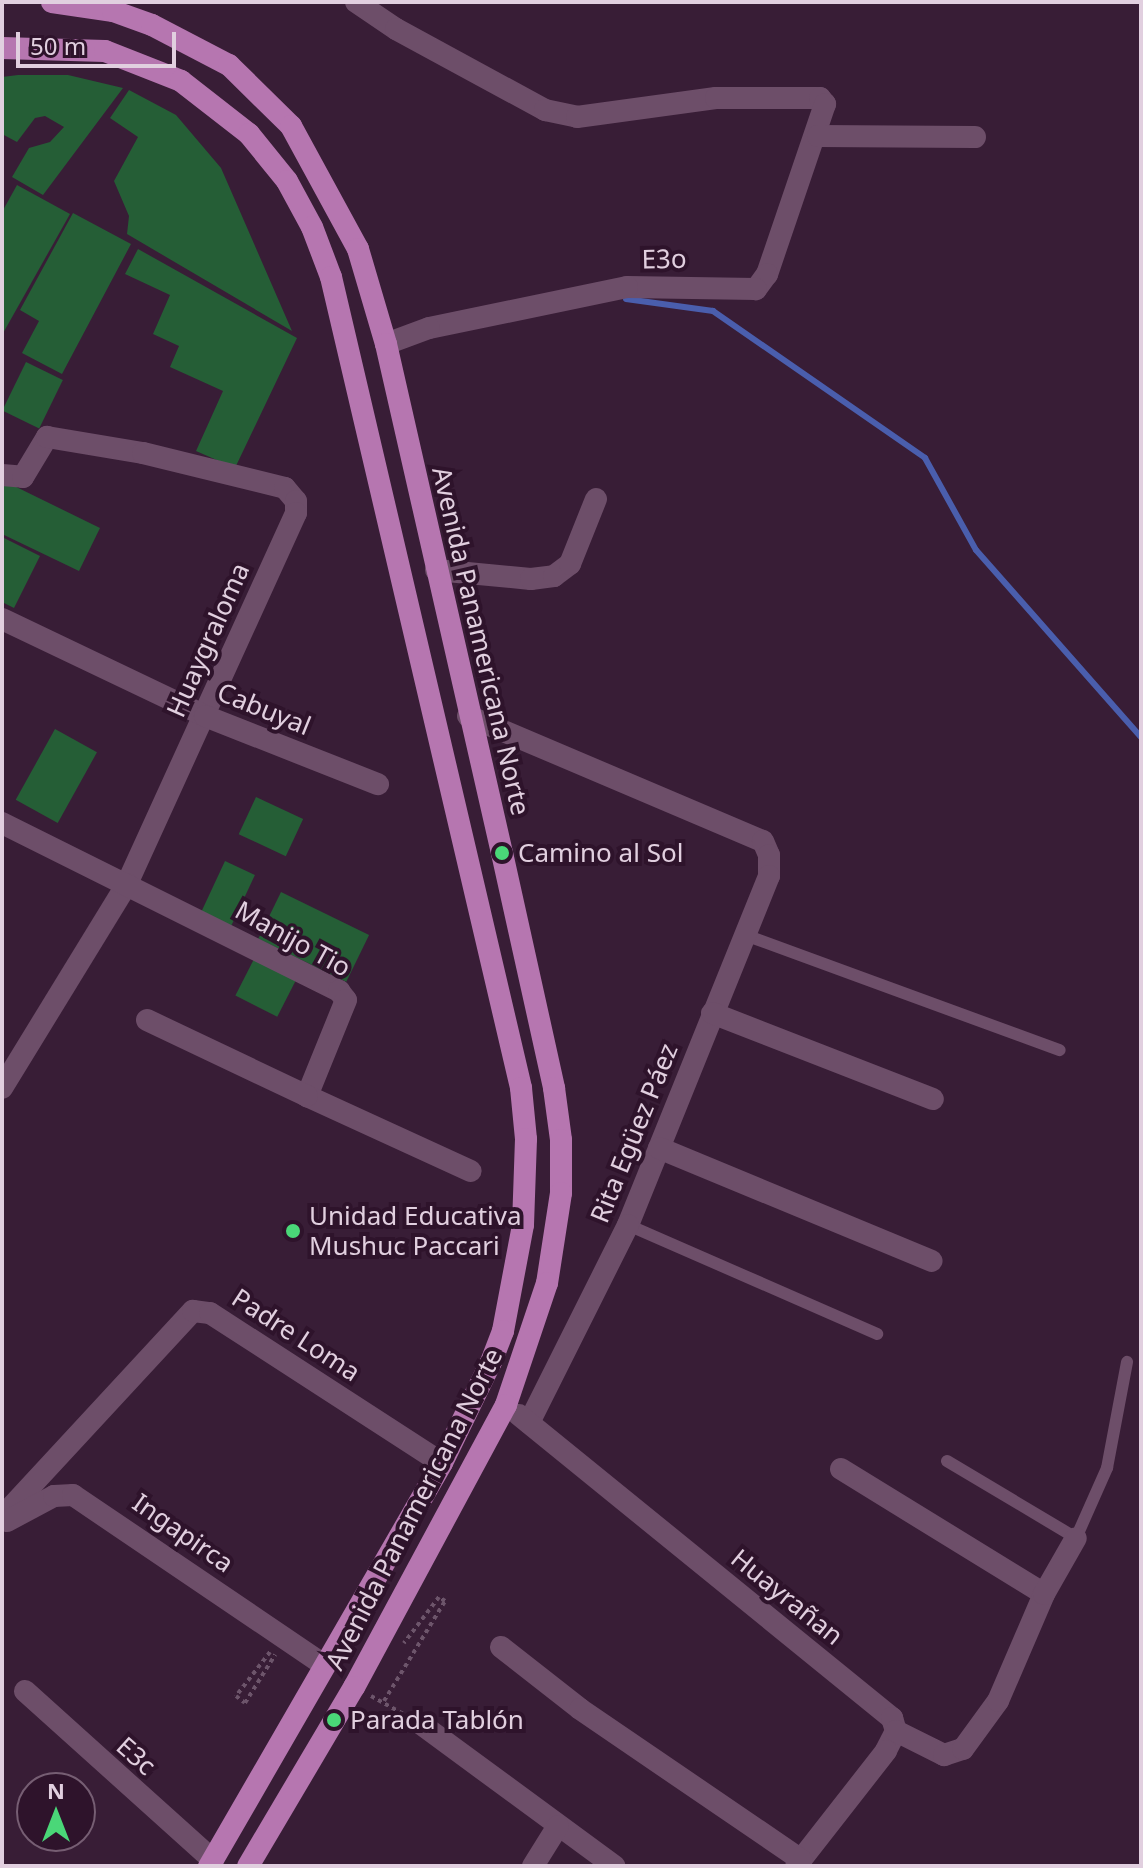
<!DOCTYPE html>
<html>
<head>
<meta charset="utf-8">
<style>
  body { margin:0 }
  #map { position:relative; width:1143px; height:1868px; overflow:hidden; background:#381d36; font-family:"Noto Sans",sans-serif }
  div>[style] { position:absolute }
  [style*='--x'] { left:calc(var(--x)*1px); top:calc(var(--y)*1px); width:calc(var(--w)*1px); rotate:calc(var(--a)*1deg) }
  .green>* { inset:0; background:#255e36; transform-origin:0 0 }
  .stream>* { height:6px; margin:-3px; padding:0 3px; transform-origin:3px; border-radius:3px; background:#4a5ead }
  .path>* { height:4px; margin-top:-2px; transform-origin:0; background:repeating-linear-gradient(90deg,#6d556b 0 4px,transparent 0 8px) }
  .service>* { height:12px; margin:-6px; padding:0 6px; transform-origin:6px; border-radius:6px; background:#6d4e69 }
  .minor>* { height:22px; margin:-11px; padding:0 11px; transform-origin:11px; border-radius:11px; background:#6d4e69 }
  .trunk>* { height:22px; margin:-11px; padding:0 11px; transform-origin:11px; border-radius:11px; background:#b676b0 }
  .dots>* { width:22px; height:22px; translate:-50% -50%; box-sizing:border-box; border:4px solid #2e132b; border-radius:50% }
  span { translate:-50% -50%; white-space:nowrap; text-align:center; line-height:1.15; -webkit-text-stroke:8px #2e132b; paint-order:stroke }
  .street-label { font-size:26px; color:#e1cfdf }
  .poi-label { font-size:26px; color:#e1cfdf }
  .left { translate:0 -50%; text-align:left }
  .frame { position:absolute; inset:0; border:4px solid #e1cfdf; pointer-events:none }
  .north { position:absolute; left:16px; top:1772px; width:80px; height:80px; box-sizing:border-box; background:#2e132b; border:2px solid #765e73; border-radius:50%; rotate:0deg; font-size:22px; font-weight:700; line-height:32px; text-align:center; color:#e1cfdf }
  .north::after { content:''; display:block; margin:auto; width:28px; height:36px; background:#4ad778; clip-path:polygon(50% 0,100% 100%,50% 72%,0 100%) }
  .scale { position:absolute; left:16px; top:32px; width:160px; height:36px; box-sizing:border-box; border:4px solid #e1cfdf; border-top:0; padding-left:10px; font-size:24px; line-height:28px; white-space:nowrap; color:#e1cfdf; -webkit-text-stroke:6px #2e132b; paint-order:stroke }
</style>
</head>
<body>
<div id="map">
  <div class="green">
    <div style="clip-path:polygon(18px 75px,68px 75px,123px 88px,43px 195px,12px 177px,29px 148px,50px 142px,64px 127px,45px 116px,35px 118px,17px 142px,2px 134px,2px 77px)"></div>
    <div style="clip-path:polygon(129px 90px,176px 115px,221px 168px,292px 331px,127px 234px,129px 216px,114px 181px,138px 137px,110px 118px)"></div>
    <div style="clip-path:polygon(17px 185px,70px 214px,2px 335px,2px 212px)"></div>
    <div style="clip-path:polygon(73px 213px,131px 244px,62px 374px,22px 353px,39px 321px,20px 310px)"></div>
    <div style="clip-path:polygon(138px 249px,297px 338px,235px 468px,196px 451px,223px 391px,170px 367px,179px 346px,153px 334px,170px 295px,125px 274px)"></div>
    <div style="left:26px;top:362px;width:41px;height:54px;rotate:26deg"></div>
    <div style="clip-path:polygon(2px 480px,100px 528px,79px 571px,2px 534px)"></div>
    <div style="clip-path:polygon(2px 537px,40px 556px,14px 608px,2px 602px)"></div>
    <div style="left:55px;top:729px;width:48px;height:81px;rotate:29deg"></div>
    <div style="left:256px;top:797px;width:52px;height:41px;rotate:25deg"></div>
    <div style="left:225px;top:861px;width:33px;height:59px;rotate:25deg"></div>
    <div style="left:281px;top:892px;width:98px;height:52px;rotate:26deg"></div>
    <div style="left:254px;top:959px;width:47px;height:41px;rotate:27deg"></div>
  </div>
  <div class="stream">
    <div style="--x:626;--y:299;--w:88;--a:7.9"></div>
    <div style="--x:713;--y:311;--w:258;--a:34.7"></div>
    <div style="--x:925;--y:458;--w:105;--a:61"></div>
    <div style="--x:976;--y:550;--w:249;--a:48.6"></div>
  </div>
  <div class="path">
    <div style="--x:270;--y:1652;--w:56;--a:127.7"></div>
    <div style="--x:236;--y:1696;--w:11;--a:38"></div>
    <div style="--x:245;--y:1703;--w:57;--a:-58"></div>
    <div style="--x:371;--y:1696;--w:39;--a:29"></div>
    <div style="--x:384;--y:1701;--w:117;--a:-58.6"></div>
    <div style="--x:445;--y:1601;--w:7;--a:-146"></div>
    <div style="--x:439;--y:1597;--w:58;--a:127.3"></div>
  </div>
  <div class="service">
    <div style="--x:745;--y:935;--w:335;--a:20.1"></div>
    <div style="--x:628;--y:1225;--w:272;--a:23.6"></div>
    <div style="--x:947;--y:1461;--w:150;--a:30.8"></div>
    <div style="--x:1076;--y:1538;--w:77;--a:-66.1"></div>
    <div style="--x:1107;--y:1468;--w:108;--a:-79.3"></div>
  </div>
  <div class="minor">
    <div style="--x:356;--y:2;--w:48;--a:34"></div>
    <div style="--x:396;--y:29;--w:170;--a:28.5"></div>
    <div style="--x:545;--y:110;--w:33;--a:12"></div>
    <div style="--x:577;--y:117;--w:140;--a:-7.8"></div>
    <div style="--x:716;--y:98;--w:104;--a:0"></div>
    <div style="--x:820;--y:98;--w:8;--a:50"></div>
    <div style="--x:825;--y:104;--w:180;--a:108.8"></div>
    <div style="--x:767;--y:274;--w:19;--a:126"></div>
    <div style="--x:756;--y:289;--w:129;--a:-179.1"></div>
    <div style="--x:627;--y:287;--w:202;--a:168.3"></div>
    <div style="--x:429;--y:328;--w:46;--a:159.6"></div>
    <div style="--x:818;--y:136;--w:157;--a:0.4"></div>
    <div style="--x:2;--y:475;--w:21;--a:5"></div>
    <div style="--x:23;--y:477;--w:47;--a:-59"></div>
    <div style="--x:47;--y:437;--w:97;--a:9.5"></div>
    <div style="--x:143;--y:453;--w:146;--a:13.8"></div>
    <div style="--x:285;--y:488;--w:17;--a:50"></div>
    <div style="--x:296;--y:501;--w:12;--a:90"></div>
    <div style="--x:296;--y:513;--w:408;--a:114.5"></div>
    <div style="--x:127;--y:884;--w:239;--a:121.5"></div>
    <div style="--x:436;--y:570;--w:95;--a:5.4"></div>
    <div style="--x:531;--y:579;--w:23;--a:-7"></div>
    <div style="--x:554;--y:576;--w:20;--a:-37"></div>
    <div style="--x:570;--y:564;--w:70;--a:-68.2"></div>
    <div style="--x:2;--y:619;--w:225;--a:25.5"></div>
    <div style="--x:205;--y:716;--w:186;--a:21.5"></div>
    <div style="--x:468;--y:716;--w:320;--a:23"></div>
    <div style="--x:763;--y:841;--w:15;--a:67"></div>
    <div style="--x:769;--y:855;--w:21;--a:90"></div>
    <div style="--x:769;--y:876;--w:376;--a:112"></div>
    <div style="--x:628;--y:1225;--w:221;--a:116.6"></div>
    <div style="--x:2;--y:823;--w:377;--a:26.5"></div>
    <div style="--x:339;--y:991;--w:11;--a:52"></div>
    <div style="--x:346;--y:1000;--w:104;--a:112.1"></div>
    <div style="--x:307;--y:1096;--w:180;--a:24.6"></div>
    <div style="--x:712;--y:1013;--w:237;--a:21.3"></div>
    <div style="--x:147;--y:1020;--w:177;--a:25.4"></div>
    <div style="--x:659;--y:1148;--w:295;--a:22.5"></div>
    <div style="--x:519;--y:1415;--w:481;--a:39.1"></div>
    <div style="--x:892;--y:1718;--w:14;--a:73"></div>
    <div style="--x:896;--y:1731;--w:22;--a:117"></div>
    <div style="--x:886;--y:1751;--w:146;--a:128"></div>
    <div style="--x:841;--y:1469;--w:238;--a:31.6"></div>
    <div style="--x:2;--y:1517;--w:281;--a:-47.2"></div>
    <div style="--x:193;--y:1311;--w:17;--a:7"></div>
    <div style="--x:210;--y:1313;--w:276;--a:32.9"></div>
    <div style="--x:7;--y:1521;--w:53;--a:-28"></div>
    <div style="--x:54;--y:1496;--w:19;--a:-3"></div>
    <div style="--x:73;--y:1495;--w:302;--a:34.1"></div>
    <div style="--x:501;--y:1647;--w:100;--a:38.1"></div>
    <div style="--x:580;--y:1709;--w:268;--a:34.3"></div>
    <div style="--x:25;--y:1691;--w:253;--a:42"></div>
    <div style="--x:421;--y:1724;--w:240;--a:36.3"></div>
    <div style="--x:896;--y:1731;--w:54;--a:26.6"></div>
    <div style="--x:944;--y:1755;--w:20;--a:-18"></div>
    <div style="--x:963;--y:1749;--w:59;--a:-53.9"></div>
    <div style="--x:998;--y:1701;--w:116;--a:-66.7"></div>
    <div style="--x:1044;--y:1594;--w:64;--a:-60.3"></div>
    <div style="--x:533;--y:1866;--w:47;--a:-58"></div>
  </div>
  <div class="trunk">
    <div style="--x:52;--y:2;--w:62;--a:8.4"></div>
    <div style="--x:113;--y:11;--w:41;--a:19.7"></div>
    <div style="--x:152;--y:25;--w:87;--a:27.5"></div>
    <div style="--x:229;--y:65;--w:87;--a:44.5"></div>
    <div style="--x:291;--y:126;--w:140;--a:61.4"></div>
    <div style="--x:358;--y:249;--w:99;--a:73.6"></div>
    <div style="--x:386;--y:344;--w:522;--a:77.16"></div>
    <div style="--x:502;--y:853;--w:241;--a:77.5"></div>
    <div style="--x:554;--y:1088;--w:52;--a:82.3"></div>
    <div style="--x:561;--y:1140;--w:53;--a:90"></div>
    <div style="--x:561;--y:1193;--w:91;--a:98.8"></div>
    <div style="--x:547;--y:1283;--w:129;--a:108.6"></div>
    <div style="--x:506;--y:1405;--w:320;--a:118.3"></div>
    <div style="--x:354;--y:1687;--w:208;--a:120.6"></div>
    <div style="--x:2;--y:48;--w:103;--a:1.7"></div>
    <div style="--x:105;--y:51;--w:82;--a:21.5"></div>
    <div style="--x:181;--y:81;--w:86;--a:37.9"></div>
    <div style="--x:249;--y:134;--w:60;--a:51"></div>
    <div style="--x:287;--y:181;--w:52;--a:61.5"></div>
    <div style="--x:312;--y:227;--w:53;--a:69.2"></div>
    <div style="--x:331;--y:277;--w:833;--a:76.81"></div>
    <div style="--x:521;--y:1088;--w:51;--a:84.4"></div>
    <div style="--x:526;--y:1139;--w:86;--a:92"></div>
    <div style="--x:523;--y:1225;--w:108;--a:100.7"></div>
    <div style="--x:503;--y:1331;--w:33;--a:111"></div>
    <div style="--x:491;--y:1362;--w:112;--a:115.9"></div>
    <div style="--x:442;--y:1463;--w:466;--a:120"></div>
  </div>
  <div class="dots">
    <div style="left:502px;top:853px;background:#4ad778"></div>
    <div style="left:293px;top:1231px;background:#4ad778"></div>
    <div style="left:334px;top:1720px;background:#4ad778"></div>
  </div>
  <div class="street-label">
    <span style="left:664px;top:259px;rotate:-1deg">E3o</span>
    <span style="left:208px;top:640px;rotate:-66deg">Huaygraloma</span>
    <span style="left:481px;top:641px;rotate:77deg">Avenida Panamericana Norte</span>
    <span style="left:264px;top:709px;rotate:22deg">Cabuyal</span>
    <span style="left:293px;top:939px;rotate:29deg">Manijo Tio</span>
    <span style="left:634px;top:1133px;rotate:-68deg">Rita Egüez Páez</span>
    <span style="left:296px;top:1335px;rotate:33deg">Padre Loma</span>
    <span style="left:414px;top:1509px;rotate:-63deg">Avenida Panamericana Norte</span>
    <span style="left:183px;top:1533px;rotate:35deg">Ingapirca</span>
    <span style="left:787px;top:1597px;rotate:39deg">Huayrañan</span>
    <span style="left:136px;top:1756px;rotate:42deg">E3c</span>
  </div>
  <div class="poi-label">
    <span class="left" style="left:518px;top:853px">Camino al Sol</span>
    <span class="left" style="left:309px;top:1231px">Unidad Educativa<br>Mushuc Paccari</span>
    <span class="left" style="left:350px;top:1720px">Parada Tablón</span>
  </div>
  <div class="frame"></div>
  <div class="north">N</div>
  <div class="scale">50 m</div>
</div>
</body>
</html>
